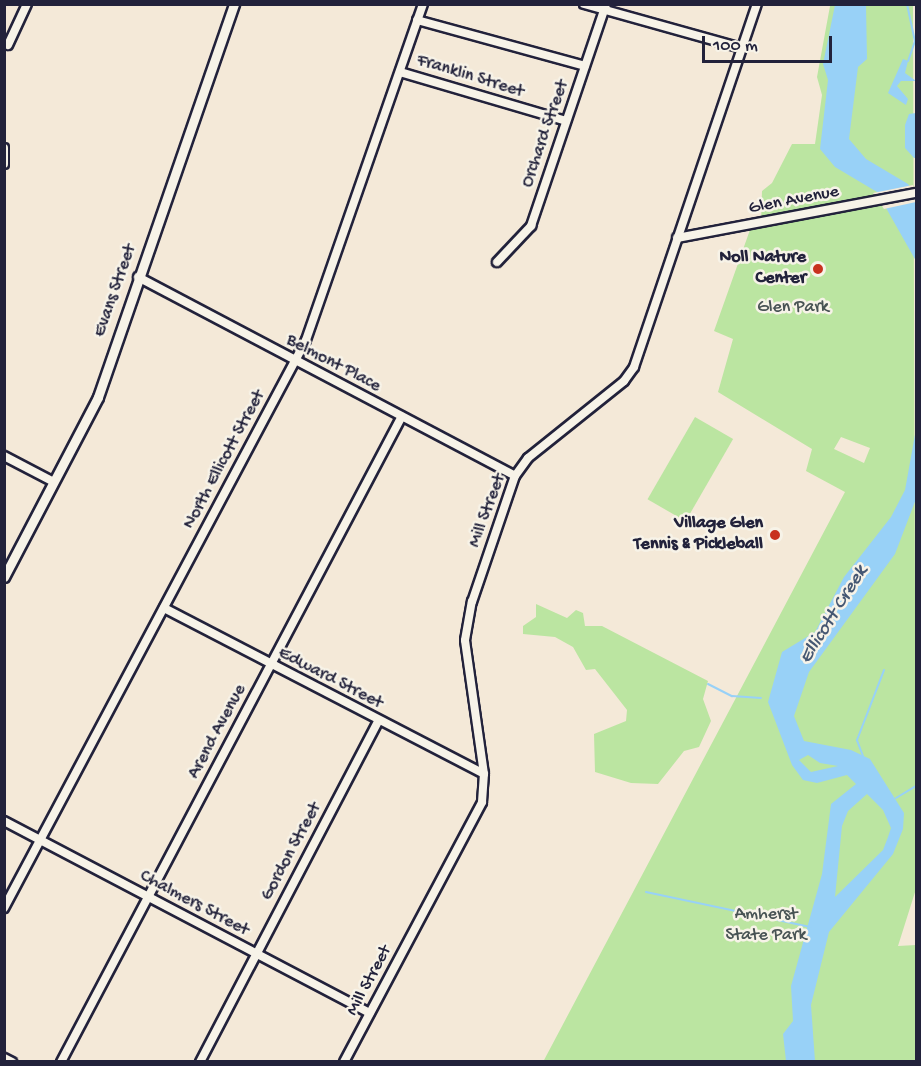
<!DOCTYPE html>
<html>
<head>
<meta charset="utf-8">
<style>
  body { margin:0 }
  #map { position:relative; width:921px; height:1066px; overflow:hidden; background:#f4e9d8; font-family:"Gochi Hand",sans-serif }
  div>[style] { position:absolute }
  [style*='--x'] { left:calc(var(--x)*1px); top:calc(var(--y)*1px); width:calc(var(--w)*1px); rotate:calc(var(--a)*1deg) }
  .green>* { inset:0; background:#bbe5a1; transform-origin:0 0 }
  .water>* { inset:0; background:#98d1f7 }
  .pier>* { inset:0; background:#f4e9d8 }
  .stream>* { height:2px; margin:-1px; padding:0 1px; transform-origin:1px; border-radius:1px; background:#98d1f7 }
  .roads { filter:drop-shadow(2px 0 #22223b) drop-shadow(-2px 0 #22223b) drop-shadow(0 2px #22223b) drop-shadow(0 -2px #22223b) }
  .minor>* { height:8px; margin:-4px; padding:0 4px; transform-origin:4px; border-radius:4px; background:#f7f3e8 }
  .tertiary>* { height:9px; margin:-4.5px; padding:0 4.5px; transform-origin:4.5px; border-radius:4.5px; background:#f7f3e8 }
  .dots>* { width:16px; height:16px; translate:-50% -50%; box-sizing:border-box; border:3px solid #f7f3e8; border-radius:50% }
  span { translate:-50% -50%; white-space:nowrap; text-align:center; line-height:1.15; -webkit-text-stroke:5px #f7f3e8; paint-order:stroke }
  .street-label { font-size:18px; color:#22223b }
  .poi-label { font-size:18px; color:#22223b; font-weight:700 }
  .right { translate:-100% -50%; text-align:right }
  .park-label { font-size:18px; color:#485354 }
  .water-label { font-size:20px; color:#455773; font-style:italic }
  .frame { position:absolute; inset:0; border:6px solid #22223b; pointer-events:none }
  .scale { position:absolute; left:702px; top:36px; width:130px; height:27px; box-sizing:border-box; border:3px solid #22223b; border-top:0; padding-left:8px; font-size:18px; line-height:21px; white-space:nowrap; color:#22223b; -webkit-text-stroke:4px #f7f3e8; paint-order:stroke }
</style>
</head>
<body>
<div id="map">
  <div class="green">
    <div style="clip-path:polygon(evenodd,913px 5px,916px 889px,898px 946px,916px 945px,916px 1061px,543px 1062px,845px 492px,806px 471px,812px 449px,718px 392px,733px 339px,714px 331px,751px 227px,761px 224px,762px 191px,772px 183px,792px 144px,815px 144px,822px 95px,817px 77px,830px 6px,913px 5px,841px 437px,870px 448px,864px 463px,834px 449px,841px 437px)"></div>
    <div style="left:695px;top:417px;width:44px;height:95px;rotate:30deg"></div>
    <div style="clip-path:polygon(536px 604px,567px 618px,576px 610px,583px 613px,585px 626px,602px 626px,708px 681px,703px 699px,711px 721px,699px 747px,684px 751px,658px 784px,631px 783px,595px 772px,594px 734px,626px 721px,627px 710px,595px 669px,586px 670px,573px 647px,555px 637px,523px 634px,523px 626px,536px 617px)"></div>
  </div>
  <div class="water">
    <div style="clip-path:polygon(835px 5px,866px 5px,867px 59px,858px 67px,849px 139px,866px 159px,908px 184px,916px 195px,916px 261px,877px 192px,835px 167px,820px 149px,828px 80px,823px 64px)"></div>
    <div style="clip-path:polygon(903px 59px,908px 61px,905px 73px,916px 81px,901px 81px,897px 86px,908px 99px,906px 105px,888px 93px)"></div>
    <div style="clip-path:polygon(916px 113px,916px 158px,914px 158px,905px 148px,905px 125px,909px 114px)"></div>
    <div style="clip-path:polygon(evenodd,916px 429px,916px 499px,895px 554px,809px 672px,794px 716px,804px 741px,851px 750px,870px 759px,904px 813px,903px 829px,893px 854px,829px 932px,811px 1005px,815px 1061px,786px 1061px,783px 1034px,793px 1021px,791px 986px,822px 874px,831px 804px,856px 784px,847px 775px,817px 783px,803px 780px,792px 765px,768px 702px,782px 652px,815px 632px,844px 577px,891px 517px,905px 490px,916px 429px,808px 755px,820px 763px,838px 766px,811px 772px,799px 760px,808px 755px,916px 429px,867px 794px,883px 810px,891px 828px,888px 837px,883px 850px,835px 897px,842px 826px,848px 811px,867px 794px)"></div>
  </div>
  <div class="pier">
    <div style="clip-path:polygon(913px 185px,916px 202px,884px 209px,873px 193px)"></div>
  </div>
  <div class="stream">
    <div style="--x:907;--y:4;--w:38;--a:78"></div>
    <div style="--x:915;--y:41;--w:21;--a:109"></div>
    <div style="--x:708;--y:684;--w:27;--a:27"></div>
    <div style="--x:732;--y:696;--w:29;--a:4"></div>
    <div style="--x:863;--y:756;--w:17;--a:-111"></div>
    <div style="--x:857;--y:740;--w:75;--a:-68.9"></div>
    <div style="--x:896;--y:798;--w:23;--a:-31"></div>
    <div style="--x:646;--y:892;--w:168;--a:12"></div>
  </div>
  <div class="roads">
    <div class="minor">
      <div style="--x:584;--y:4;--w:164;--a:15.6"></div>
      <div style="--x:417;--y:20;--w:174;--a:15.3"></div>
      <div style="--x:8;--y:45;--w:45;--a:-65.1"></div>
      <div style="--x:400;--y:72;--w:173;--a:16.4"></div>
      <div style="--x:4;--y:148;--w:16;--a:90"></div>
      <div style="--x:677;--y:238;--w:243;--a:-10.7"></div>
      <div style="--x:497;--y:262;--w:50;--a:-46.6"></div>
      <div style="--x:531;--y:226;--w:234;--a:-71.3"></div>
      <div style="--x:138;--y:277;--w:426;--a:27.8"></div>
      <div style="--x:4;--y:456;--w:56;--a:27.5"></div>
      <div style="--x:164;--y:608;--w:360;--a:27.4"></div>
      <div style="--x:4;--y:821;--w:413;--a:27.7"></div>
      <div style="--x:4;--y:908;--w:643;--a:-62"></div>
      <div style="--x:306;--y:340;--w:356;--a:-70.8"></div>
      <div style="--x:4;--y:1058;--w:9;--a:27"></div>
      <div style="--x:61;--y:1062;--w:730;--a:-62.17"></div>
      <div style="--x:200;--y:1062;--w:385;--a:-62.4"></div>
      <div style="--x:344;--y:1062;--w:294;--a:-62"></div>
      <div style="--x:482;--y:802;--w:28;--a:-86"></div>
      <div style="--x:484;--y:774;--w:135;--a:-98.1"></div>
      <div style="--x:465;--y:640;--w:39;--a:-80"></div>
      <div style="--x:472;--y:602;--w:133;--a:-71.2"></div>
      <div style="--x:515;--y:476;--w:22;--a:-54"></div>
      <div style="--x:528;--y:458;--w:123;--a:-38.7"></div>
      <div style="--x:624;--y:381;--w:17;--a:-54"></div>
      <div style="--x:634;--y:367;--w:383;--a:-71.3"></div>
    </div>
    <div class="tertiary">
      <div style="--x:4;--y:577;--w:203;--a:-62.4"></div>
      <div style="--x:98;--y:397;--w:416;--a:-70.9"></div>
    </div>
  </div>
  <div class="dots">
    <div style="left:818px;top:269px;background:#c8321e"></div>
    <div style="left:775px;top:535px;background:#c8321e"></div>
  </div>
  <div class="street-label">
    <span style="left:470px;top:77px;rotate:17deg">Franklin Street</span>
    <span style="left:546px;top:134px;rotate:-71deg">Orchard Street</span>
    <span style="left:794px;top:201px;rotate:-11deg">Glen Avenue</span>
    <span style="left:116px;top:291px;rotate:-71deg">Evans Street</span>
    <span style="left:333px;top:364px;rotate:28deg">Belmont Place</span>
    <span style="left:225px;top:460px;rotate:-62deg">North Ellicott Street</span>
    <span style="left:488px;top:511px;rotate:-70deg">Mill Street</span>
    <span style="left:330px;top:679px;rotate:27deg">Edward Street</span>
    <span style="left:218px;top:732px;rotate:-62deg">Arend Avenue</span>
    <span style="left:292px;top:852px;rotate:-62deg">Gordon Street</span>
    <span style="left:194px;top:904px;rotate:28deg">Chalmers Street</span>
    <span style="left:370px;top:981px;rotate:-62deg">Mill Street</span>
  </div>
  <div class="poi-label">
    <span class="right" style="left:806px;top:269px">Noll Nature<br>Center</span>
    <span class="right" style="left:763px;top:535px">Village Glen<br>Tennis &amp; Pickleball</span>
  </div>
  <div class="park-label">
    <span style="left:793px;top:308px">Glen Park</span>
    <span style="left:766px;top:926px">Amherst<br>State Park</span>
  </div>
  <div class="water-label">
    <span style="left:834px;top:615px;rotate:-58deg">Ellicott Creek</span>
  </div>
  <div class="frame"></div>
  <div class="scale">100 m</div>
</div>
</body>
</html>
